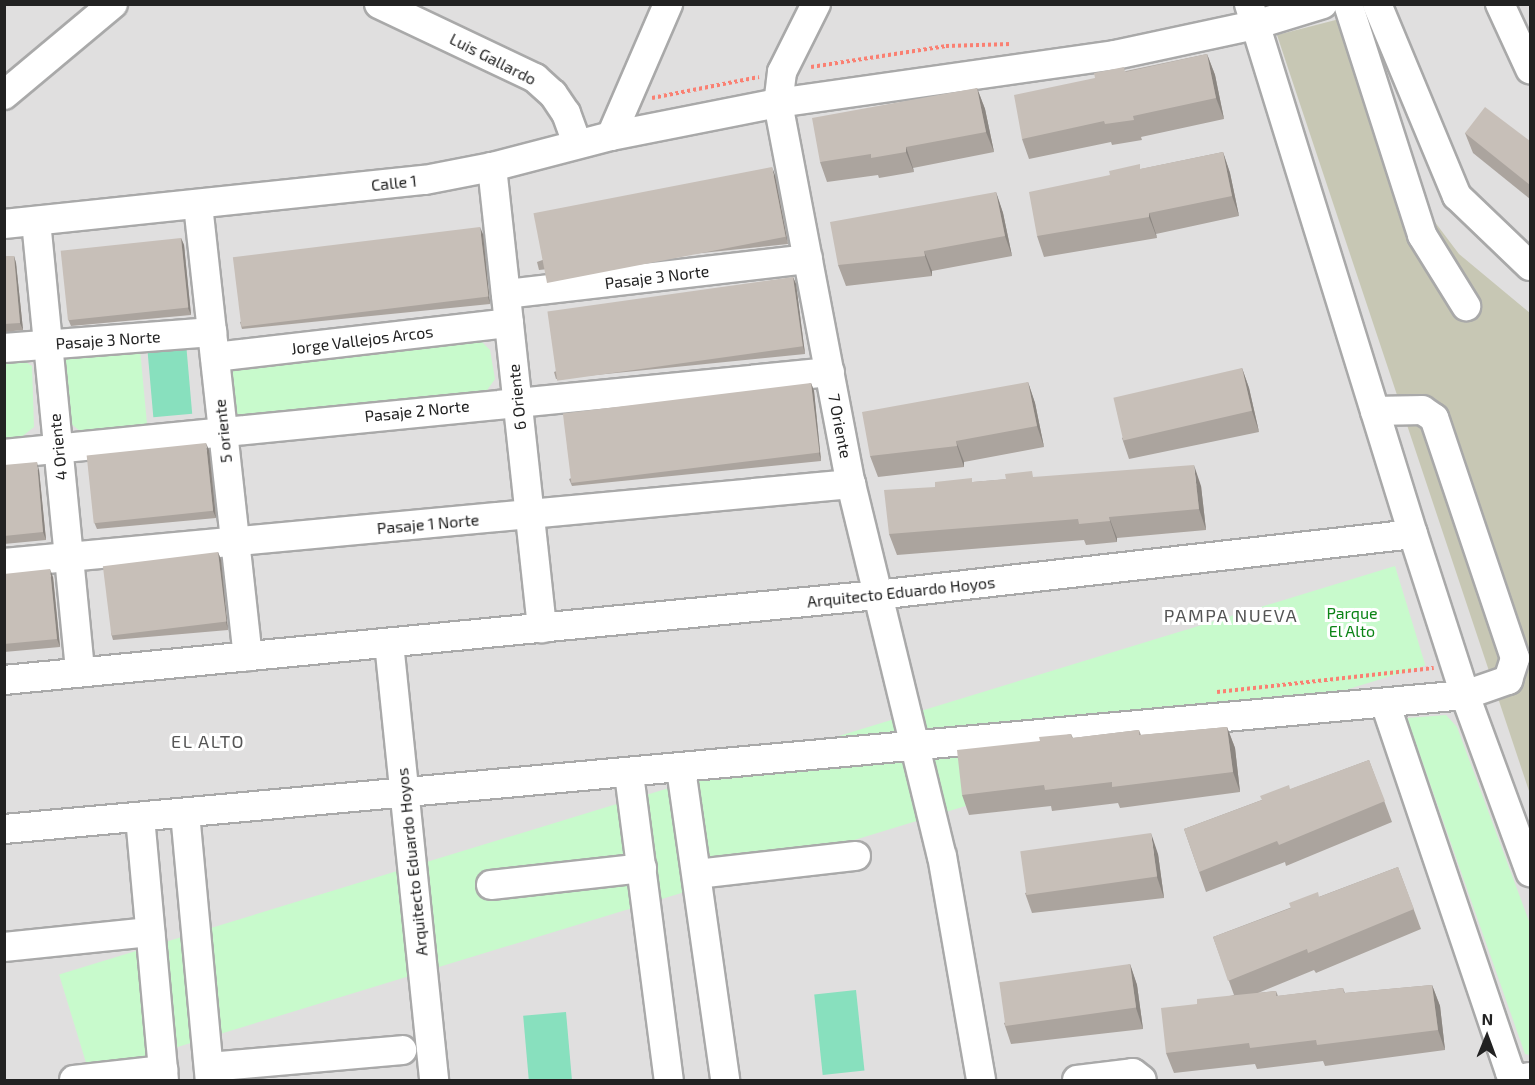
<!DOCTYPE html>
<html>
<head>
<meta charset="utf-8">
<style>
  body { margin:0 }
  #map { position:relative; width:1535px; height:1085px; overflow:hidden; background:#f2efe9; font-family:"Exo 2",sans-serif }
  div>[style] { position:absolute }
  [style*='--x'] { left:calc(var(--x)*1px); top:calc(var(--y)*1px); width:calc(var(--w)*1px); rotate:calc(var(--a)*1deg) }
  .residential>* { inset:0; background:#e0dfdf; transform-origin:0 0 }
  .construction>* { inset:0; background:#c7c7b4 }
  .park>* { inset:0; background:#c8facc; transform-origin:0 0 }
  .pitch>* { inset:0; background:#88e0be; transform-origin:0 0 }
  .path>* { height:4px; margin-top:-2px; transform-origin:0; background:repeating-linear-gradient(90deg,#fa8072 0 3px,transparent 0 6px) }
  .roads { filter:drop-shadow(2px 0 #a9a9a9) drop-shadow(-2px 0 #a9a9a9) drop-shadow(0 2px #a9a9a9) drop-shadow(0 -2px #a9a9a9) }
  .minor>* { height:28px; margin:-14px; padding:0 14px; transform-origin:14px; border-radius:14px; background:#fff }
  .wall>* { inset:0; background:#aba49e }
  .shaded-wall>* { inset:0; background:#8b8681 }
  .building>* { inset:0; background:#c7bfb8; transform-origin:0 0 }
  span { translate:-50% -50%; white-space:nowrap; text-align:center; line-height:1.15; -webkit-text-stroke:6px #fff; paint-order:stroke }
  .street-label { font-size:16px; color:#222 }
  .park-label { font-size:16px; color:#0c8416 }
  .neighbourhood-label { font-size:18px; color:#555; letter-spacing:1.5px }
  .frame { position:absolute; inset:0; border:6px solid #222; pointer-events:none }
  .north { position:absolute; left:1457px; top:1007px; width:60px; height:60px; -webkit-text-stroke:4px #fff; paint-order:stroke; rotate:1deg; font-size:16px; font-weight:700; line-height:24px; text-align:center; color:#222 }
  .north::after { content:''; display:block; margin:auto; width:21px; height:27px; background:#222; clip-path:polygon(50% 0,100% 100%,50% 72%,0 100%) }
</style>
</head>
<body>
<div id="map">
  <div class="residential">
    <div style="left:5px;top:5px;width:1525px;height:1075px"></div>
  </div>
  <div class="construction">
    <div style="clip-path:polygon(1359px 14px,1425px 209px,1459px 254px,1530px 313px,1530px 794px,1277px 35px)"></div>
  </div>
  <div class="park">
    <div style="clip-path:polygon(482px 342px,490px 350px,495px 379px,485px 393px,237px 419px,227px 414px,230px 364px)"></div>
    <div style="clip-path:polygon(140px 349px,147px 424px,80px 431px,65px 419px,63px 362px,73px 353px)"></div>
    <div style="clip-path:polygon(21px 359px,32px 366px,34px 427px,19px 439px,5px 441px,5px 361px)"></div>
    <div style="left:1395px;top:566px;width:104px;height:1397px;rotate:73deg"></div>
    <div style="clip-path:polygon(1446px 715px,1457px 727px,1530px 924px,1530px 1055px,1525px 1054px,1407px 718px)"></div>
  </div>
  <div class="pitch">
    <div style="left:186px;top:343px;width:71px;height:39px;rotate:85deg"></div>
    <div style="left:856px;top:990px;width:81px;height:42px;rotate:84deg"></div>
    <div style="left:566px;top:1012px;width:68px;height:43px;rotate:85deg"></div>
  </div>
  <div class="path">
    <div style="--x:811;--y:67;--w:137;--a:-8.8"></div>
    <div style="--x:946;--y:46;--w:65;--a:-1.8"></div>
    <div style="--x:652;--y:98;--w:109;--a:-11.1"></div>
    <div style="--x:1217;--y:692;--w:218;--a:-6.3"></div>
  </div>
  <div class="roads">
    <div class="minor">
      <div style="--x:379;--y:4;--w:173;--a:25.4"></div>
      <div style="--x:535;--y:78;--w:24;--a:42"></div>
      <div style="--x:553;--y:94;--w:23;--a:56"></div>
      <div style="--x:566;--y:113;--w:33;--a:70"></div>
      <div style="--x:816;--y:4;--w:76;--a:116.6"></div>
      <div style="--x:782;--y:72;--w:31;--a:97"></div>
      <div style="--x:778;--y:103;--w:388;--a:79.2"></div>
      <div style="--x:851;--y:484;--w:383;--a:76.3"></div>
      <div style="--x:942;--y:856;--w:227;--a:80.1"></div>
      <div style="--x:1249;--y:4;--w:555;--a:72.81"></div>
      <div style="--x:1413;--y:534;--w:169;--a:72.1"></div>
      <div style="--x:1465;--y:695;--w:189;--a:69.8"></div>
      <div style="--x:1348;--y:4;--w:243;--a:72.2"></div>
      <div style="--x:1422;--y:235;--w:84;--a:58.2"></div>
      <div style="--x:1377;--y:4;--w:208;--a:67.4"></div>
      <div style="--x:1457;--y:196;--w:101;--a:43.8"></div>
      <div style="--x:1500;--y:4;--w:72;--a:65.2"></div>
      <div style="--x:4;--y:95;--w:142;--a:-39.9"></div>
      <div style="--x:611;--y:136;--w:144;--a:-66.6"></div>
      <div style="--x:492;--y:167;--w:464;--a:83.8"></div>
      <div style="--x:198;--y:205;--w:454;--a:83.7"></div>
      <div style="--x:36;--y:221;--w:453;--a:84.4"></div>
      <div style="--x:4;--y:224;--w:423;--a:-6"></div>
      <div style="--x:425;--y:180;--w:68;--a:-11"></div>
      <div style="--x:492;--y:167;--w:123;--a:-14.6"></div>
      <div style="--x:611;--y:136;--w:170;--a:-11.2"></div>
      <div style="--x:778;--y:103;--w:340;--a:-8.1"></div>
      <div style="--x:1115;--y:55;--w:143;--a:-12.1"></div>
      <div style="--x:1255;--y:25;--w:71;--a:-17.2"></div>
      <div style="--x:506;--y:294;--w:304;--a:-6.6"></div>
      <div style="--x:4;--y:348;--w:209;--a:-4.4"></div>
      <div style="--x:215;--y:357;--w:296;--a:-6.6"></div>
      <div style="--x:4;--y:454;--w:830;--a:-5.67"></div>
      <div style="--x:4;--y:563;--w:851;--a:-5.33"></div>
      <div style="--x:389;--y:643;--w:439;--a:84.1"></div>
      <div style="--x:4;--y:680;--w:877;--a:-5.56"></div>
      <div style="--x:877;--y:595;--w:539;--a:-6.49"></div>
      <div style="--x:1385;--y:703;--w:390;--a:71.3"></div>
      <div style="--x:1510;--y:1072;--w:12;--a:35"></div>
      <div style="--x:1520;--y:1079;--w:10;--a:-11"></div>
      <div style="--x:681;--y:769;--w:314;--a:81.9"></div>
      <div style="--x:629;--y:774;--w:309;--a:82.6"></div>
      <div style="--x:185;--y:813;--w:268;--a:84.7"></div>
      <div style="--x:140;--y:817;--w:264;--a:84.8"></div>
      <div style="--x:4;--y:829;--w:1467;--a:-5.24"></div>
      <div style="--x:1465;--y:695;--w:46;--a:-19.2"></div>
      <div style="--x:1508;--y:680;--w:23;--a:-72"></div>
      <div style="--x:1515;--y:658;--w:253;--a:-108.6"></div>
      <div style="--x:1434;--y:418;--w:14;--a:-146"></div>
      <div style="--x:1422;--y:410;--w:47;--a:178.8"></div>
      <div style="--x:697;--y:874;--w:160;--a:-6.5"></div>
      <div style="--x:491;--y:885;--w:152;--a:-6.4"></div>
      <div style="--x:4;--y:947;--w:147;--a:-5.9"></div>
      <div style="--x:209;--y:1067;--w:194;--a:-5"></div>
      <div style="--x:74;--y:1080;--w:90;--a:-6.4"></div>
      <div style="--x:1077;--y:1080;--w:56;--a:-7.1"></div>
      <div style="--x:1133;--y:1073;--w:11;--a:38"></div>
    </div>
  </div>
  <div class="wall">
    <div style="clip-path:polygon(1207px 54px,1215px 75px,1224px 119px,1141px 137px,1142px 140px,1112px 145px,1111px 142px,1029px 159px,1022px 139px,1126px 71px)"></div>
    <div style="clip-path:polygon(977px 88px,985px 109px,994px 152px,913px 168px,914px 172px,879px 178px,878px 175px,827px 182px,820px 162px)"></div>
    <div style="clip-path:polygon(1465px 133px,1530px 141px,1530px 199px,1473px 153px)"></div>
    <div style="clip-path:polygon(1223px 152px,1230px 173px,1239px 216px,1156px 234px,1157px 238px,1044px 257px,1037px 236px,1141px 169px)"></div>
    <div style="clip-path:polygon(775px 175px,788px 244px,539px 270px,537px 262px)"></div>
    <div style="clip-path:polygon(996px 192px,1003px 213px,1012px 256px,932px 271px,932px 276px,846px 286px,838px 265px)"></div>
    <div style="clip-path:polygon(483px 234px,490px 304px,242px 329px,240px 322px)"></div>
    <div style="clip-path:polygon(181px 238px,184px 245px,191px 315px,71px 326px,68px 319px)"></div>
    <div style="clip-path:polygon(4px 256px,14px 256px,16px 263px,23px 330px,4px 332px)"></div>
    <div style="clip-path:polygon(793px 277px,796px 284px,805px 354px,556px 379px,554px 372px)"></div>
    <div style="clip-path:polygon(1242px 368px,1249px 388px,1259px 432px,1129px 459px,1122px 438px)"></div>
    <div style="clip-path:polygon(1028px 382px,1035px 403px,1044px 447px,964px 462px,964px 467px,878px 477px,870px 456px)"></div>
    <div style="clip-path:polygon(811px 383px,814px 391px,821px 461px,572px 486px,569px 479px)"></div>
    <div style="clip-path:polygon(209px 450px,216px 518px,97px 529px,94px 522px)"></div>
    <div style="clip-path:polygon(4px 465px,39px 470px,46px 540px,4px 544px)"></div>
    <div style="clip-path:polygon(1034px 477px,1201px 486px,1206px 530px,1117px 538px,1117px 542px,1086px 545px,1084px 540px,897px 555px,889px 534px,935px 487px,973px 482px)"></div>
    <div style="clip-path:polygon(218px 552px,221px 560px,228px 630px,113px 640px,111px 633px)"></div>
    <div style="clip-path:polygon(4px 574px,53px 577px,60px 647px,4px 652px)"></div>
    <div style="clip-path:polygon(1227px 727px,1235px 748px,1240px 792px,1120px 808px,1118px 803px,1052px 811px,1051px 806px,969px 815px,962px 795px,1040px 741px,1071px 734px,1073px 738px,1139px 730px,1141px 735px)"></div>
    <div style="clip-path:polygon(1369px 760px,1392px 822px,1286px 866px,1285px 862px,1206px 892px,1184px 829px)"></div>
    <div style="clip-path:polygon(1158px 854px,1164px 898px,1032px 913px,1025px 893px)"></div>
    <div style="clip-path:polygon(1398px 867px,1421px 929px,1316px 973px,1314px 970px,1258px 993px,1276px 991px,1278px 996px,1343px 988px,1345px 993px,1432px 985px,1440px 1006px,1445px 1050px,1325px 1066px,1323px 1061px,1257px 1069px,1255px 1064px,1174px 1073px,1166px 1053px,1197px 1004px,1234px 995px,1213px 937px)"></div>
    <div style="clip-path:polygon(1130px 964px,1137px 985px,1143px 1029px,1011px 1044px,1004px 1023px)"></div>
  </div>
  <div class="shaded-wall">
    <div style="clip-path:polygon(1207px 54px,1215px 75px,1224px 119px,1216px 98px)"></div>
    <div style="clip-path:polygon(977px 88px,985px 109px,994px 152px,986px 132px)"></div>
    <div style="clip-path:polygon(906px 147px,913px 168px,914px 172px,906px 152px)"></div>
    <div style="clip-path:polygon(1223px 152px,1230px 173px,1239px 216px,1232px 196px)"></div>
    <div style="clip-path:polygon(772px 167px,775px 175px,788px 244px,786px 237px)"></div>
    <div style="clip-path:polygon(996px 192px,1003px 213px,1012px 256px,1005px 236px)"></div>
    <div style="clip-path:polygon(1149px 213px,1156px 234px,1157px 238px,1149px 217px)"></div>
    <div style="clip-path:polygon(480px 227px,483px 234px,490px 304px,488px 297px)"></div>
    <div style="clip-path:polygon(181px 238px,184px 245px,191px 315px,188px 308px)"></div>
    <div style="clip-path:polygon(924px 251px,932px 271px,932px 276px,925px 256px)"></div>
    <div style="clip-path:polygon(14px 256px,16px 263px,23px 330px,20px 323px)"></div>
    <div style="clip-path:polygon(793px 277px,796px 284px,805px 354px,803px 346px)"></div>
    <div style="clip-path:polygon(1242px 368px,1249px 388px,1259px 432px,1252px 411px)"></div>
    <div style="clip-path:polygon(1028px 382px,1035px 403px,1044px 447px,1037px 426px)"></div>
    <div style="clip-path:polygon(811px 383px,814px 391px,821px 461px,819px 453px)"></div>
    <div style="clip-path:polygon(956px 441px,964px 462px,964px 467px,957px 446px)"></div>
    <div style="clip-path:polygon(206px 443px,209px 450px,216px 518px,213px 511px)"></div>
    <div style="clip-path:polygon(37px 462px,39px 470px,46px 540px,43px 532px)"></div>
    <div style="clip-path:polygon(1194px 465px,1201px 486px,1206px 530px,1199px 509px)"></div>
    <div style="clip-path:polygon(1109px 517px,1117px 538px,1117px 542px,1110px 521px)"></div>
    <div style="clip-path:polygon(218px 552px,221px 560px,228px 630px,226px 622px)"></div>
    <div style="clip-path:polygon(50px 569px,53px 577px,60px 647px,57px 639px)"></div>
    <div style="clip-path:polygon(1227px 727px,1235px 748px,1240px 792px,1233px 772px)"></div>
    <div style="clip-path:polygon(1151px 833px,1158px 854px,1164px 898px,1157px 877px)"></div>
    <div style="clip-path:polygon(1130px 964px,1137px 985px,1143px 1029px,1136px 1008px)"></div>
    <div style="clip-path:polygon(1432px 985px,1440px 1006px,1445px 1050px,1438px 1030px)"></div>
  </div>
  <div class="building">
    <div style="clip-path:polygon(1207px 54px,1216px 98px,1133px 116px,1134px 120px,1105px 124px,1104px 121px,1022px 139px,1014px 95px,1095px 78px,1094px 73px,1124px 67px,1125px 72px)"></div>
    <div style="clip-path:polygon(977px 88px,986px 132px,906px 147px,906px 152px,871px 158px,871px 154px,820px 162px,812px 118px)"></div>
    <div style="clip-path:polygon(1485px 107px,1530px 141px,1530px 185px,1465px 133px)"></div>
    <div style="clip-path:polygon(1223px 152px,1232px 196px,1149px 213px,1149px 217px,1037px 236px,1029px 192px,1110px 175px,1109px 171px,1140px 164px,1140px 169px)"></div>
    <div style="left:772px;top:167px;width:71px;height:243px;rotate:79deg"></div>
    <div style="clip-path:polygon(996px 192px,1005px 236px,924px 251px,925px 256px,838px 265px,830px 222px)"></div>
    <div style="left:480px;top:227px;width:70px;height:249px;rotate:83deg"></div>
    <div style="left:181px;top:238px;width:70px;height:121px;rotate:84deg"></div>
    <div style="clip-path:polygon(4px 256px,14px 256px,20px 323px,4px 324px)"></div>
    <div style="left:793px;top:277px;width:70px;height:248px;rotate:82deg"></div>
    <div style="left:1242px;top:368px;width:44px;height:132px;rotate:77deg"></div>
    <div style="clip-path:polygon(1028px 382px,1037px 426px,956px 441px,957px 446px,870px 456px,862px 412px)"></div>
    <div style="left:811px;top:383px;width:70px;height:250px;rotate:83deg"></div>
    <div style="left:206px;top:443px;width:68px;height:120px;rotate:84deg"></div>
    <div style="clip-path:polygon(37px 462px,43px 532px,4px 536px,4px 465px)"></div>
    <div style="clip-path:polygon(1194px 465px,1199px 509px,1109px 517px,1110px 521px,1079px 524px,1078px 519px,889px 534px,884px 490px,935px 487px,935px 482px,972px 478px,972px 482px,1006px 479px,1005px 474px,1032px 471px,1033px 477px)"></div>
    <div style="left:218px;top:552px;width:70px;height:116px;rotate:83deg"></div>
    <div style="clip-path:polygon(50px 569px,57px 639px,4px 644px,4px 574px)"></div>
    <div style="clip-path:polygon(1227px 727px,1233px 772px,1112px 787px,1112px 782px,1045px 790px,1044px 785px,962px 795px,957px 750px,1040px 741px,1039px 737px,1071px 734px,1072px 738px,1139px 730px,1139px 735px)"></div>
    <div style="clip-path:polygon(1369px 760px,1385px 801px,1279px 845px,1277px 841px,1199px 872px,1184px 829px,1262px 800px,1260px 796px,1289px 785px,1290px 789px)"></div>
    <div style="left:1151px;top:833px;width:44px;height:132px;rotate:82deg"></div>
    <div style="clip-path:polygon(1398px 867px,1414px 909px,1308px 953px,1307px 949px,1228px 981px,1213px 937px,1291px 908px,1289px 903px,1318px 892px,1319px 897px)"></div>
    <div style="left:1130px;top:964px;width:44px;height:132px;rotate:82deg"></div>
    <div style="clip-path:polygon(1432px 985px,1438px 1030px,1317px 1045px,1316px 1040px,1250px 1048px,1249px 1043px,1166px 1053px,1161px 1008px,1197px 1004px,1197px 999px,1276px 991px,1276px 996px,1343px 988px,1344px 993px)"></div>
  </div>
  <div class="street-label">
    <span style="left:493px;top:59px;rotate:27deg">Luis Gallardo</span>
    <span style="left:394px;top:183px;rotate:-6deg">Calle 1</span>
    <span style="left:657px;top:277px;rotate:-7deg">Pasaje 3 Norte</span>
    <span style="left:108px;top:340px;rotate:-4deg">Pasaje 3 Norte</span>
    <span style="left:362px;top:340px;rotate:-7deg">Jorge Vallejos Arcos</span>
    <span style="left:517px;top:397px;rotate:-96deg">6 Oriente</span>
    <span style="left:417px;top:411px;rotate:-6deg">Pasaje 2 Norte</span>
    <span style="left:840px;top:426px;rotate:79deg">7 Oriente</span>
    <span style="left:223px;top:431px;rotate:-96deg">5 oriente</span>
    <span style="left:58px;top:447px;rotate:-96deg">4 Oriente</span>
    <span style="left:428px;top:524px;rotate:-5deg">Pasaje 1 Norte</span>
    <span style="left:901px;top:592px;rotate:-6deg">Arquitecto Eduardo Hoyos</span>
    <span style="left:412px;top:862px;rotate:-96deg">Arquitecto Eduardo Hoyos</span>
  </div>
  <div class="park-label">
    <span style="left:1352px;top:622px">Parque<br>El Alto</span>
  </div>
  <div class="neighbourhood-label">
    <span style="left:1231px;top:615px">PAMPA NUEVA</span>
    <span style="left:208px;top:741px">EL ALTO</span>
  </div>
  <div class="frame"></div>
  <div class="north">N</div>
</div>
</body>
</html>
